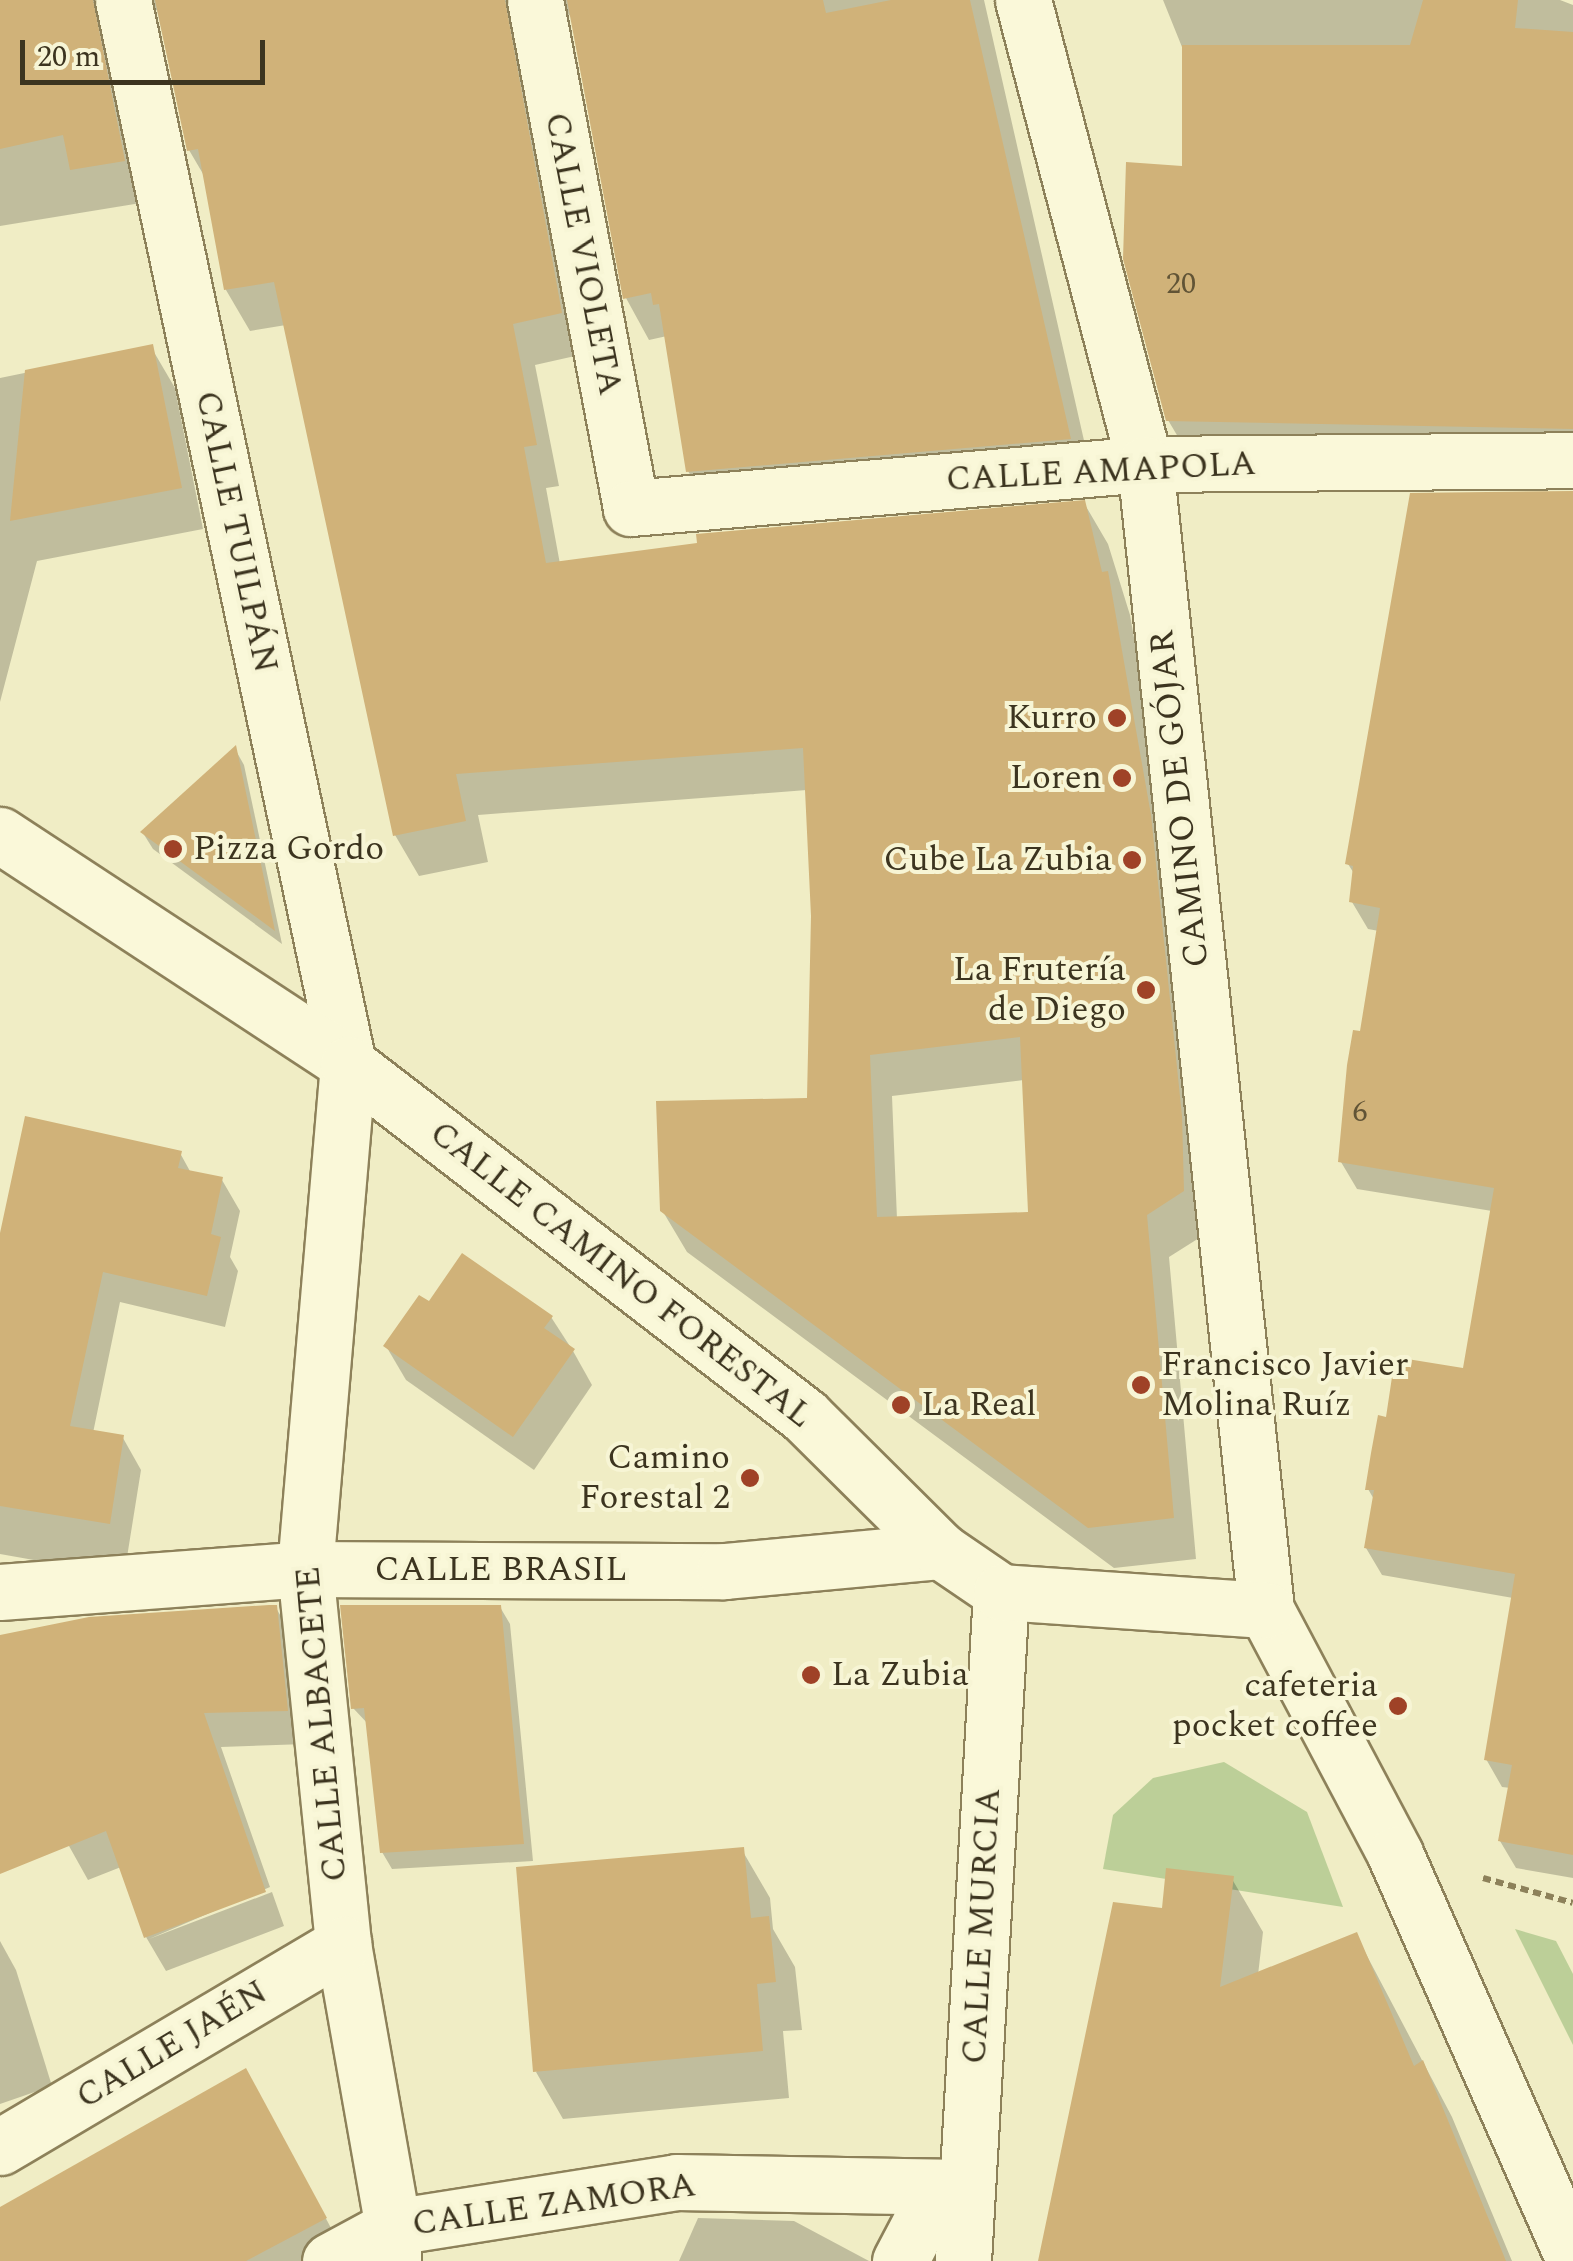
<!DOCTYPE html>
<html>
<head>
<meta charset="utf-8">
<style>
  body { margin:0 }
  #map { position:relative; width:1573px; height:2261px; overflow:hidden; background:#f0edc5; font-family:Spectral,serif }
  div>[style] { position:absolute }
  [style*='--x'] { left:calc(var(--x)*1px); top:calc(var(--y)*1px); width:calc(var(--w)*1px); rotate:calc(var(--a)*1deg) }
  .green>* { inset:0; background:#bccf98 }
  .shadow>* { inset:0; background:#0003 }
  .building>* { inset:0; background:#d0b279 }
  .path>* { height:6px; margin-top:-3px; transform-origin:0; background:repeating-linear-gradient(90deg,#8d815a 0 8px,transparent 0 13px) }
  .roads { filter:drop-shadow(2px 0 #8d815a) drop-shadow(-2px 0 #8d815a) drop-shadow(0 2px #8d815a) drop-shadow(0 -2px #8d815a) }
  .minor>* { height:55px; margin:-27.5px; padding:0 27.5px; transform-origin:27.5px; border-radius:27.5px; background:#faf8d9 }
  .tertiary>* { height:55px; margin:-27.5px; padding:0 27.5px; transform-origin:27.5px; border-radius:27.5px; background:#faf8d9 }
  .dots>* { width:28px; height:28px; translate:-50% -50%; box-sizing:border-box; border:5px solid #f7f5d5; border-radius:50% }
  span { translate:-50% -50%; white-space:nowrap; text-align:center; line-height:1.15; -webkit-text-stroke:8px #f7f5d5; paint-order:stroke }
  .number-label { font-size:30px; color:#615436 }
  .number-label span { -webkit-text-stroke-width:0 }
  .street-label { font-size:35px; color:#3c341f }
  .poi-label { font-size:35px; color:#3c341f }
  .right { translate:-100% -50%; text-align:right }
  .left { translate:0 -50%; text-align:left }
  .scale { position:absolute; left:20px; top:40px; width:245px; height:45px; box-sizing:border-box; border:5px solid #3c341f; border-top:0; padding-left:12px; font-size:30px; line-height:35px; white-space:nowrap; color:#3c341f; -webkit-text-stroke:8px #f7f5d5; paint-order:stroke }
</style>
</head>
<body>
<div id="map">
  <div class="green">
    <div style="clip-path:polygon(1224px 1762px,1307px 1812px,1343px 1907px,1103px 1869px,1113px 1815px,1153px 1778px)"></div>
    <div style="clip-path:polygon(1515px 1929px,1556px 1941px,1573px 1974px,1573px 2045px)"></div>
  </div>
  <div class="shadow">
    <div style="clip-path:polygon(evenodd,0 0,984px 0,1093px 480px,712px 512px,688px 471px,667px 336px,649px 340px,626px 298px,572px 16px,555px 10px,584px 354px,535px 365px,559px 486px,546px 488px,560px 564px,1084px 503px,1108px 544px,1130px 615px,1173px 859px,1207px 1233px,1169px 1257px,1196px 1559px,1114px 1568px,687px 1252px,662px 1210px,809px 1100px,813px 916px,807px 790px,478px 815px,488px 862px,419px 876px,395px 835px,286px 325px,250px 331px,226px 290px,206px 179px,189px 150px,157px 10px,124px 18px,147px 202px,0 226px,0 0,1024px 1080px,1030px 1215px,897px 1219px,892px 1096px,1024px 1080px)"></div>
    <div style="clip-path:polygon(1163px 0,1560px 0,1573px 5px,1573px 468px,1194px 464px,1168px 420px,1184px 169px,1184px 52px)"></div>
    <div style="clip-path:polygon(151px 347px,175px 388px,203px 529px,37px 561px,0 702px,0 378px)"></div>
    <div style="clip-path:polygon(1573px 542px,1573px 1878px,1516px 1868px,1500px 1841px,1511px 1788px,1502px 1787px,1486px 1759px,1513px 1598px,1382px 1575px,1366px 1548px,1375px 1501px,1368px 1489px,1388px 1420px,1465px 1371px,1492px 1211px,1357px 1189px,1341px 1162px,1379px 931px,1368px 929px,1352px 902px,1355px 875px,1348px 864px)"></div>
    <div style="clip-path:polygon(235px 749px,244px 765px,282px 944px,153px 849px,143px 833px)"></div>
    <div style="clip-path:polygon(180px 1153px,191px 1173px,222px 1180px,240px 1211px,230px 1257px,238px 1271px,225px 1327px,120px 1302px,93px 1433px,123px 1438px,141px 1470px,124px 1576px,0 1554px,0 1244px)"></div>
    <div style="clip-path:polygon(430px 1304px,551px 1317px,573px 1351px,592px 1385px,534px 1470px,406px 1380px,386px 1346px)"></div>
    <div style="clip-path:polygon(500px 1607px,510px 1624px,533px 1861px,392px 1869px,382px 1852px,369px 1725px,353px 1708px)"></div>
    <div style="clip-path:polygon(276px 1608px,296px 1642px,306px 1744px,221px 1747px,270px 1887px,149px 1939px,272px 1892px,284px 1926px,166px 1971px,146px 1937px,121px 1867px,88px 1880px,69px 1846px,0 1665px,0 1636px)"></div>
    <div style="clip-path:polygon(742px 1850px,770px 1898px,773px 1929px,795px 1967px,802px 2030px,783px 2031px,789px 2098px,563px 2119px,536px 2072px)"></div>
    <div style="clip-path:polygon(1232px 1879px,1263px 1932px,1258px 1975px,1356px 1935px,1452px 2117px,1512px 2261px,1040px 2261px,1164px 1910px)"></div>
    <div style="clip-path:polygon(0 1941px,16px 1970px,52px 2086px,0 2104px)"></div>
    <div style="clip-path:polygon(264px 2104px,344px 2252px,326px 2261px,0 2261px,0 2209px)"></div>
    <div style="clip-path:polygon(698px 2218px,794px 2221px,869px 2261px,679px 2261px)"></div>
  </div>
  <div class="building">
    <div style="clip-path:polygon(0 0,93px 0,125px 161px,70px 170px,63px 135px,0 149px)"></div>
    <div style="clip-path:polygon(evenodd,155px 0,505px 0,562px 313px,513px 324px,537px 445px,524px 447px,546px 563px,697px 543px,696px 534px,1085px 500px,1102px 572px,1108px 571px,1151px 815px,1182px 1116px,1184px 1191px,1147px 1215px,1174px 1518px,1088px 1528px,660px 1211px,656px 1101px,807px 1098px,811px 916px,803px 748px,456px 774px,466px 821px,393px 836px,274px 282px,224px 290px,198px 149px,187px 151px,155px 0,1020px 1037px,1028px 1212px,877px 1217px,870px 1055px,1020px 1037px)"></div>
    <div style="clip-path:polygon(567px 0,823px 0,826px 13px,891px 0,970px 0,1071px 439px,686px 472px,659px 304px,653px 305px,651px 293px,623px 299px)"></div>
    <div style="clip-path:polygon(1423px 0,1518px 0,1515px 28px,1573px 32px,1573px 429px,1166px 421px,1123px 259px,1126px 162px,1182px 166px,1182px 45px,1410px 45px)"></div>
    <div style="clip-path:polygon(153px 344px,182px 488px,10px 521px,25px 370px)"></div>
    <div style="clip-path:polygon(1573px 491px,1573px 1855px,1498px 1841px,1512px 1765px,1484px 1760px,1515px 1574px,1364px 1548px,1374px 1490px,1365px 1490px,1371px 1453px,1378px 1415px,1386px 1417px,1395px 1357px,1463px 1368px,1494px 1188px,1338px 1162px,1347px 1065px,1353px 1030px,1360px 1031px,1380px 908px,1349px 902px,1353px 866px,1345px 864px,1410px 493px)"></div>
    <div style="clip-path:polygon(236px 745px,275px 931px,140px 832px)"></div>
    <div style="clip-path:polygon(25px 1116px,182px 1151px,178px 1168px,223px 1177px,211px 1234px,221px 1237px,207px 1296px,103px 1272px,70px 1426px,124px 1435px,110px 1524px,0 1506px,0 1233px)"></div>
    <div style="clip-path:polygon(462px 1253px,553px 1316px,544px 1328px,575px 1349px,513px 1437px,383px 1346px,419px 1295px,429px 1301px)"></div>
    <div style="clip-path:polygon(269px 1605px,277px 1605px,288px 1711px,204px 1713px,266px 1892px,144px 1938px,106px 1831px,0 1874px,0 1635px,89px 1617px)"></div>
    <div style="clip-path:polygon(340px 1605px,501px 1605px,524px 1844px,380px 1853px,364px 1708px,351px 1709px)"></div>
    <div style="clip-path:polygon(744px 1847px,751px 1918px,769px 1916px,776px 1982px,757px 1984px,763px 2051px,533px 2072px,516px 1867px)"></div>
    <div style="clip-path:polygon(1166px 1868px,1234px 1876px,1220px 1987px,1357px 1932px,1414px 2066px,1423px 2060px,1506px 2261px,1038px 2261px,1113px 1902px,1162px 1908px)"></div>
    <div style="clip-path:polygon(246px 2068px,327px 2218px,246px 2261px,0 2261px,0 2207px)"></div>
  </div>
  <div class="path">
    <div style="--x:1483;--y:1878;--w:93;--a:15.5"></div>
  </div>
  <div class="roads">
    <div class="minor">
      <div style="--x:123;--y:0;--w:1088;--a:78.06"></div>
      <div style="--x:348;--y:1064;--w:507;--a:94.87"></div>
      <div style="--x:305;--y:1569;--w:377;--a:84.2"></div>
      <div style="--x:343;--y:1944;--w:287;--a:80"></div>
      <div style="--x:393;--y:2227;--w:34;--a:90"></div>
      <div style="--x:535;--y:0;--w:517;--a:79.3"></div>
      <div style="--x:631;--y:508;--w:516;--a:-4.89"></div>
      <div style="--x:1145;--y:464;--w:428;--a:-0.5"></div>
      <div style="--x:0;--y:1592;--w:306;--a:-4.3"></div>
      <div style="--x:305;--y:1569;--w:419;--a:0.3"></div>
      <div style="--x:724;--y:1571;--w:218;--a:-5.3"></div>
      <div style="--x:0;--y:2147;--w:399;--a:-30.6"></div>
      <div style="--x:330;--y:2261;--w:72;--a:-28.4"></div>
      <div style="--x:393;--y:2227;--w:287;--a:-9"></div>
      <div style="--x:676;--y:2182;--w:290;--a:1"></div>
      <div style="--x:900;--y:2261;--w:81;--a:-62.2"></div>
      <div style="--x:963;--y:2261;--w:670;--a:-86.75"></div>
    </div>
    <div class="tertiary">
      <div style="--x:1023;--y:0;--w:480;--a:75.3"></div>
      <div style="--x:1145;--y:464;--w:1152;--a:83.97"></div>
      <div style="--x:1266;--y:1610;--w:276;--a:62.1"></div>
      <div style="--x:1395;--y:1854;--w:441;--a:66.2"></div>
      <div style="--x:0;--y:835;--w:417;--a:33.3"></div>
      <div style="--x:348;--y:1064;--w:577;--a:37.6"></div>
      <div style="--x:805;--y:1416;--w:192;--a:44.8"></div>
      <div style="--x:941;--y:1551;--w:73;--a:34.3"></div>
      <div style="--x:1001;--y:1592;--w:266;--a:3.9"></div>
    </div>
  </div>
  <div class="dots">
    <div style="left:1117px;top:718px;background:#9f4227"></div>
    <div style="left:1122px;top:778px;background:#9f4227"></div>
    <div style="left:173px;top:849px;background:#9f4227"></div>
    <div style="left:1132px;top:860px;background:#9f4227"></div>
    <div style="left:1146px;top:990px;background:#9f4227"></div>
    <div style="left:1141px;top:1385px;background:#9f4227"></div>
    <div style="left:901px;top:1405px;background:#9f4227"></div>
    <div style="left:750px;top:1478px;background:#9f4227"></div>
    <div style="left:811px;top:1675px;background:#9f4227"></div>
    <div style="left:1398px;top:1706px;background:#9f4227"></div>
  </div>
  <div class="number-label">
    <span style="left:1181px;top:284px">20</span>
    <span style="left:1360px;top:1112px">6</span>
  </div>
  <div class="street-label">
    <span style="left:583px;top:254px;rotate:79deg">CALLE VIOLETA</span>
    <span style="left:1101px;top:472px;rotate:-3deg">CALLE AMAPOLA</span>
    <span style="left:236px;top:532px;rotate:78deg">CALLE TUILPÁN</span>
    <span style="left:1180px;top:799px;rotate:-96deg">CAMINO DE GÓJAR</span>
    <span style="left:621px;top:1275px;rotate:38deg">CALLE CAMINO FORESTAL</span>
    <span style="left:501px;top:1570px">CALLE BRASIL</span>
    <span style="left:322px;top:1724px;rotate:-95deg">CALLE ALBACETE</span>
    <span style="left:982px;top:1926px;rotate:-87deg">CALLE MURCIA</span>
    <span style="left:172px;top:2045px;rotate:-31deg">CALLE JAÉN</span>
    <span style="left:554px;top:2205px;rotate:-8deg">CALLE ZAMORA</span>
  </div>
  <div class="poi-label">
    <span class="right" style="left:1097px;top:718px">Kurro</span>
    <span class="right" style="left:1102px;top:778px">Loren</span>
    <span class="left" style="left:193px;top:849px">Pizza Gordo</span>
    <span class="right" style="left:1112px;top:860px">Cube La Zubia</span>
    <span class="right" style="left:1126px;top:990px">La Frutería<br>de Diego</span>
    <span class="left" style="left:1161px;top:1385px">Francisco Javier<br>Molina Ruíz</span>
    <span class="left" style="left:921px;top:1405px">La Real</span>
    <span class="right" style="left:730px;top:1478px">Camino<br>Forestal 2</span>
    <span class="left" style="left:831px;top:1675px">La Zubia</span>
    <span class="right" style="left:1378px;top:1706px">cafeteria<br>pocket coffee</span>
  </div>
  <div class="scale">20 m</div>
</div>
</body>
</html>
